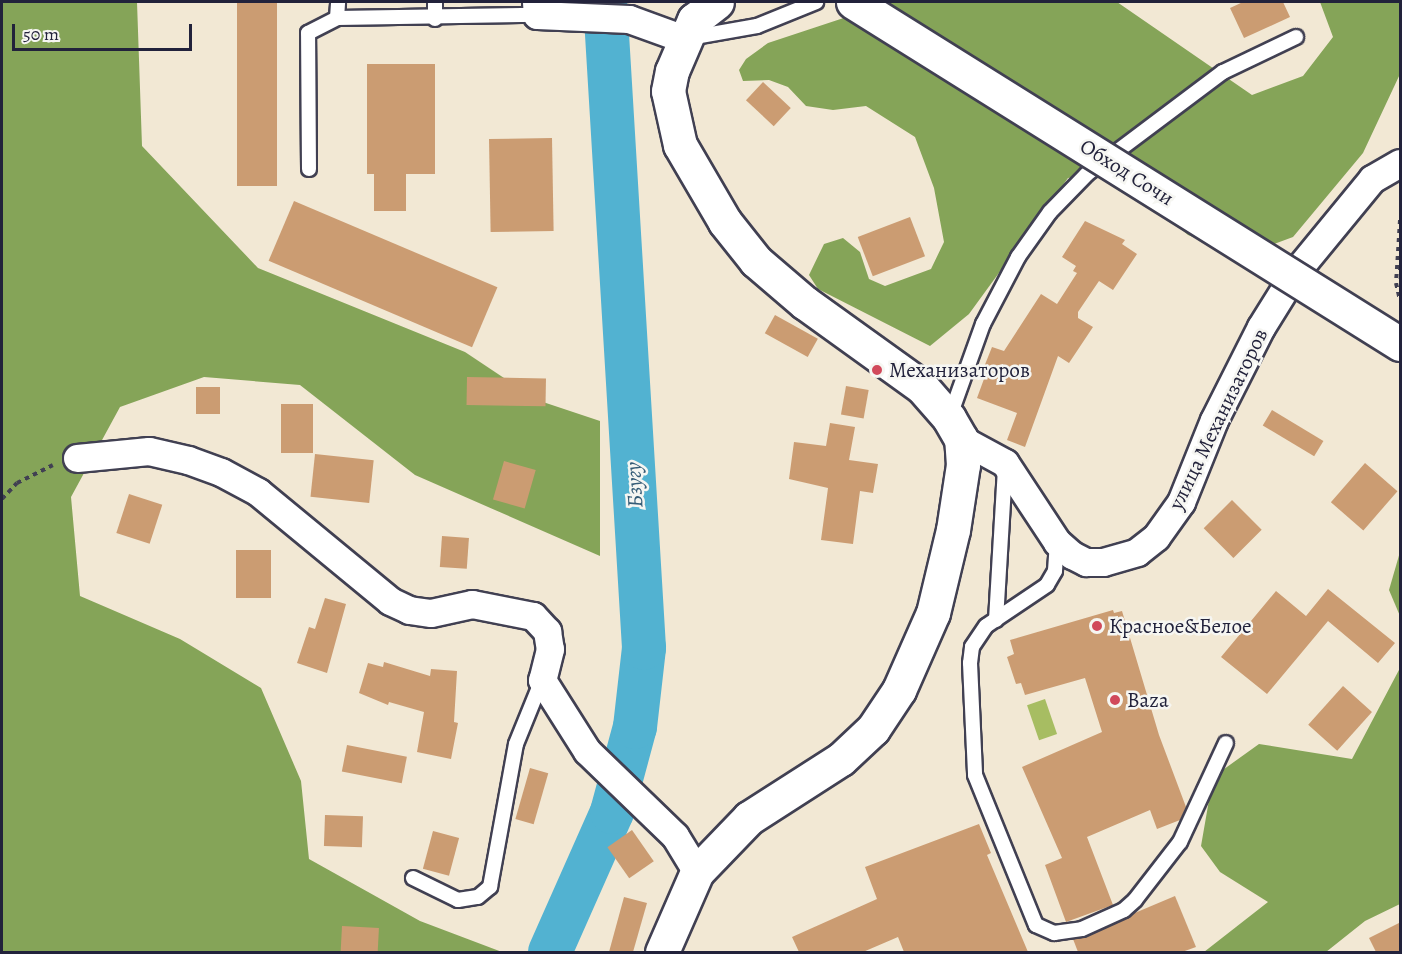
<!DOCTYPE html>
<html>
<head>
<meta charset="utf-8">
<style>
  body { margin:0 }
  #map { position:relative; width:1402px; height:954px; overflow:hidden; background:#f2e8d4; font-family:Alegreya,serif }
  div>[style] { position:absolute }
  [style*='--x'] { left:calc(var(--x)*1px); top:calc(var(--y)*1px); width:calc(var(--w)*1px); rotate:calc(var(--a)*1deg) }
  .green>* { inset:0; background:#a7bd62; transform-origin:0 0 }
  .forest>* { inset:0; background:#85a458 }
  .river>* { height:44px; margin:-22px; padding:0 22px; transform-origin:22px; border-radius:22px; background:#52b2d1 }
  .building>* { inset:0; background:#cb9c72; transform-origin:0 0 }
  .path>* { height:4px; margin-top:-2px; transform-origin:0; background:repeating-linear-gradient(90deg,#414052 0 4.5px,transparent 0 9px) }
  .roads { filter:drop-shadow(2px 0 #414052) drop-shadow(-2px 0 #414052) drop-shadow(0 2px #414052) drop-shadow(0 -2px #414052) }
  .service>* { height:14px; margin:-7px; padding:0 7px; transform-origin:7px; border-radius:7px; background:#fff }
  .minor>* { height:27px; margin:-13.5px; padding:0 13.5px; transform-origin:13.5px; border-radius:13.5px; background:#fff }
  .tertiary>* { height:33px; margin:-16.5px; padding:0 16.5px; transform-origin:16.5px; border-radius:16.5px; background:#fff }
  .bridges { filter:drop-shadow(2px 0 #414052) drop-shadow(-2px 0 #414052) drop-shadow(0 2px #414052) drop-shadow(0 -2px #414052) }
  .trunk-bridge>* { height:33px; margin:-16.5px; padding:0 16.5px; transform-origin:16.5px; border-radius:16.5px; background:#fff }
  .dots>* { width:16px; height:16px; translate:-50% -50%; box-sizing:border-box; border:3px solid #f6f6f2; border-radius:50% }
  span { translate:-50% -50%; white-space:nowrap; text-align:center; line-height:1.15; -webkit-text-stroke:5px #f6f6f2; paint-order:stroke }
  .street-label { font-size:21px; color:#22223b }
  .poi-label { font-size:21px; color:#22223b }
  .left { translate:0 -50%; text-align:left }
  .water-label { font-size:22px; color:#355c77; font-style:italic }
  .frame { position:absolute; inset:0; border:3px solid #22223b; pointer-events:none }
  .scale { position:absolute; left:12px; top:24px; width:180px; height:27px; box-sizing:border-box; border:3px solid #22223b; border-top:0; padding-left:8px; font-size:18px; line-height:21px; white-space:nowrap; color:#22223b; -webkit-text-stroke:4px #f6f6f2; paint-order:stroke }
</style>
</head>
<body>
<div id="map">
  <div class="green">
    <div style="left:1045px;top:699px;width:37px;height:19px;rotate:71deg"></div>
  </div>
  <div class="forest">
    <div style="clip-path:polygon(2px 2px,137px 2px,142px 146px,258px 268px,465px 352px,537px 400px,600px 421px,600px 556px,415px 475px,300px 385px,204px 377px,120px 407px,71px 497px,80px 596px,180px 639px,261px 688px,301px 781px,309px 859px,420px 921px,502px 952px,2px 952px)"></div>
    <div style="clip-path:polygon(892px 2px,1117px 2px,1252px 95px,1303px 76px,1333px 37px,1320px 2px,1400px 2px,1400px 74px,1363px 153px,1293px 237px,1242px 256px,1188px 235px,1142px 196px,1106px 173px,1068px 178px,969px 314px,930px 346px,818px 289px,809px 275px,824px 244px,843px 238px,860px 252px,869px 279px,885px 286px,931px 269px,944px 242px,934px 188px,915px 137px,866px 106px,833px 110px,806px 106px,788px 87px,769px 80px,743px 81px,739px 70px,746px 59px,768px 43px)"></div>
    <div style="clip-path:polygon(1400px 552px,1400px 616px,1389px 590px)"></div>
    <div style="clip-path:polygon(1400px 668px,1400px 904px,1365px 921px,1326px 952px,1204px 952px,1268px 902px,1220px 872px,1201px 846px,1213px 777px,1259px 744px,1352px 759px)"></div>
  </div>
  <div class="river">
    <div style="--x:550;--y:952;--w:153;--a:-66.1"></div>
    <div style="--x:612;--y:812;--w:88;--a:-74.9"></div>
    <div style="--x:635;--y:727;--w:80;--a:-83.5"></div>
    <div style="--x:644;--y:648;--w:647;--a:-93.45"></div>
  </div>
  <div class="building">
    <div style="left:237px;top:2px;width:40px;height:184px"></div>
    <div style="clip-path:polygon(1243px 2px,1283px 2px,1290px 17px,1244px 38px,1230px 8px)"></div>
    <div style="clip-path:polygon(367px 64px,435px 64px,435px 174px,406px 174px,406px 211px,374px 211px,374px 174px,367px 174px)"></div>
    <div style="left:763px;top:82px;width:38px;height:25px;rotate:43deg"></div>
    <div style="left:552px;top:138px;width:93px;height:63px;rotate:89deg"></div>
    <div style="left:294px;top:201px;width:221px;height:65px;rotate:23deg"></div>
    <div style="left:910px;top:217px;width:42px;height:56px;rotate:69deg"></div>
    <div style="clip-path:polygon(1085px 221px,1125px 240px,1122px 244px,1137px 254px,1113px 290px,1099px 281px,1078px 312px,1078px 318px,1093px 327px,1069px 363px,1058px 356px,1025px 447px,1007px 440px,1017px 413px,977px 398px,988px 368px,984px 367px,992px 347px,1004px 351px,1041px 294px,1057px 304px,1077px 273px,1073px 271px,1076px 266px,1062px 257px)"></div>
    <div style="left:775px;top:315px;width:49px;height:21px;rotate:29deg"></div>
    <div style="left:467px;top:377px;width:79px;height:28px;rotate:1deg"></div>
    <div style="left:846px;top:386px;width:23px;height:29px;rotate:10deg"></div>
    <div style="left:196px;top:387px;width:24px;height:27px"></div>
    <div style="left:281px;top:404px;width:32px;height:49px"></div>
    <div style="left:1272px;top:410px;width:60px;height:18px;rotate:31deg"></div>
    <div style="clip-path:polygon(830px 423px,855px 427px,849px 460px,878px 464px,873px 493px,860px 491px,853px 544px,821px 540px,828px 488px,789px 479px,794px 442px,826px 446px)"></div>
    <div style="left:315px;top:454px;width:59px;height:43px;rotate:6deg"></div>
    <div style="left:504px;top:461px;width:33px;height:40px;rotate:16deg"></div>
    <div style="left:1365px;top:463px;width:43px;height:52px;rotate:41deg"></div>
    <div style="left:129px;top:494px;width:35px;height:41px;rotate:18deg"></div>
    <div style="left:1232px;top:500px;width:42px;height:40px;rotate:45deg"></div>
    <div style="left:442px;top:536px;width:27px;height:31px;rotate:4deg"></div>
    <div style="left:236px;top:550px;width:35px;height:48px"></div>
    <div style="clip-path:polygon(1328px 589px,1395px 643px,1378px 663px,1328px 621px,1267px 694px,1221px 657px,1276px 591px,1306px 616px)"></div>
    <div style="clip-path:polygon(325px 598px,346px 604px,327px 673px,297px 663px,309px 627px,315px 629px)"></div>
    <div style="clip-path:polygon(1113px 610px,1114px 613px,1122px 611px,1159px 735px,1186px 807px,1180px 820px,1157px 829px,1150px 810px,1087px 837px,1113px 905px,1066px 922px,1045px 865px,1062px 858px,1022px 767px,1102px 732px,1085px 678px,1025px 695px,1021px 683px,1016px 684px,1007px 657px,1014px 654px,1010px 640px)"></div>
    <div style="clip-path:polygon(384px 662px,430px 676px,431px 669px,457px 671px,454px 722px,458px 723px,451px 759px,417px 752px,424px 712px,389px 702px,388px 705px,359px 693px,368px 663px,383px 667px)"></div>
    <div style="left:1343px;top:686px;width:39px;height:52px;rotate:42deg"></div>
    <div style="left:347px;top:745px;width:61px;height:27px;rotate:11deg"></div>
    <div style="left:530px;top:768px;width:19px;height:53px;rotate:16deg"></div>
    <div style="left:325px;top:815px;width:38px;height:31px;rotate:2deg"></div>
    <div style="clip-path:polygon(979px 824px,991px 853px,987px 855px,1028px 952px,904px 952px,898px 937px,863px 952px,799px 952px,792px 937px,877px 899px,865px 867px)"></div>
    <div style="left:632px;top:830px;width:38px;height:30px;rotate:55deg"></div>
    <div style="left:433px;top:831px;width:27px;height:39px;rotate:15deg"></div>
    <div style="clip-path:polygon(1175px 896px,1196px 947px,1182px 952px,1078px 952px,1073px 939px)"></div>
    <div style="clip-path:polygon(624px 897px,647px 903px,633px 952px,609px 952px)"></div>
    <div style="clip-path:polygon(1401px 922px,1401px 952px,1376px 952px,1369px 938px)"></div>
    <div style="left:342px;top:926px;width:37px;height:26px;rotate:3deg"></div>
  </div>
  <div class="path">
    <div style="--x:1400;--y:220;--w:63;--a:93.6"></div>
    <div style="--x:1396;--y:283;--w:17;--a:77"></div>
    <div style="--x:2;--y:499;--w:22;--a:-47"></div>
    <div style="--x:17;--y:483;--w:40;--a:-26.6"></div>
  </div>
  <div class="roads">
    <div class="service">
      <div style="--x:337;--y:18;--w:16;--a:-86"></div>
      <div style="--x:435;--y:19;--w:17;--a:-90"></div>
      <div style="--x:689;--y:38;--w:69;--a:-10"></div>
      <div style="--x:757;--y:26;--w:64;--a:-22.1"></div>
      <div style="--x:309;--y:169;--w:136;--a:-90.4"></div>
      <div style="--x:308;--y:33;--w:33;--a:-27"></div>
      <div style="--x:337;--y:18;--w:200;--a:-0.9"></div>
      <div style="--x:950;--y:416;--w:98;--a:-70.3"></div>
      <div style="--x:983;--y:324;--w:76;--a:-62.4"></div>
      <div style="--x:1018;--y:257;--w:55;--a:-54.6"></div>
      <div style="--x:1050;--y:212;--w:53;--a:-45.8"></div>
      <div style="--x:1087;--y:174;--w:170;--a:-36.9"></div>
      <div style="--x:1223;--y:72;--w:81;--a:-25.6"></div>
      <div style="--x:1057;--y:542;--w:29;--a:94"></div>
      <div style="--x:1055;--y:571;--w:16;--a:120"></div>
      <div style="--x:1047;--y:585;--w:73;--a:146.1"></div>
      <div style="--x:986;--y:626;--w:25;--a:124"></div>
      <div style="--x:972;--y:647;--w:16;--a:97"></div>
      <div style="--x:970;--y:663;--w:112;--a:87.4"></div>
      <div style="--x:975;--y:775;--w:162;--a:67.9"></div>
      <div style="--x:1036;--y:925;--w:20;--a:24"></div>
      <div style="--x:1054;--y:933;--w:28;--a:-8"></div>
      <div style="--x:1082;--y:929;--w:46;--a:-24.3"></div>
      <div style="--x:1124;--y:910;--w:15;--a:-42"></div>
      <div style="--x:1135;--y:900;--w:73;--a:-52.2"></div>
      <div style="--x:1180;--y:842;--w:109;--a:-65.1"></div>
      <div style="--x:996;--y:620;--w:152;--a:-86.6"></div>
      <div style="--x:413;--y:878;--w:50;--a:26.1"></div>
      <div style="--x:458;--y:900;--w:20;--a:-9"></div>
      <div style="--x:478;--y:897;--w:16;--a:-40"></div>
      <div style="--x:490;--y:887;--w:145;--a:-79.7"></div>
      <div style="--x:516;--y:744;--w:69;--a:-67.9"></div>
    </div>
    <div class="minor">
      <div style="--x:536;--y:2;--w:13;--a:86"></div>
      <div style="--x:537;--y:15;--w:92;--a:2.5"></div>
      <div style="--x:629;--y:19;--w:59;--a:20"></div>
      <div style="--x:961;--y:439;--w:50;--a:28.6"></div>
      <div style="--x:1005;--y:463;--w:95;--a:56.6"></div>
      <div style="--x:1057;--y:542;--w:20;--a:41"></div>
      <div style="--x:1072;--y:555;--w:16;--a:27"></div>
      <div style="--x:1086;--y:562;--w:17;--a:0"></div>
      <div style="--x:1103;--y:562;--w:35;--a:-16"></div>
      <div style="--x:1137;--y:552;--w:24;--a:-38"></div>
      <div style="--x:1156;--y:537;--w:43;--a:-54.5"></div>
      <div style="--x:1181;--y:502;--w:88;--a:-68.1"></div>
      <div style="--x:1214;--y:420;--w:104;--a:-63.2"></div>
      <div style="--x:1261;--y:327;--w:62;--a:-58.1"></div>
      <div style="--x:1294;--y:274;--w:123;--a:-50.6"></div>
      <div style="--x:1372;--y:179;--w:32;--a:-30"></div>
      <div style="--x:77;--y:458;--w:72;--a:-5.6"></div>
      <div style="--x:149;--y:451;--w:40;--a:13"></div>
      <div style="--x:188;--y:460;--w:35;--a:20"></div>
      <div style="--x:221;--y:472;--w:42;--a:28.4"></div>
      <div style="--x:258;--y:492;--w:171;--a:39.5"></div>
      <div style="--x:390;--y:601;--w:21;--a:25"></div>
      <div style="--x:409;--y:610;--w:22;--a:8"></div>
      <div style="--x:431;--y:613;--w:42;--a:-12.4"></div>
      <div style="--x:472;--y:604;--w:62;--a:11.1"></div>
      <div style="--x:533;--y:616;--w:21;--a:47"></div>
      <div style="--x:547;--y:631;--w:18;--a:81"></div>
      <div style="--x:550;--y:649;--w:32;--a:104"></div>
      <div style="--x:542;--y:680;--w:84;--a:57.6"></div>
      <div style="--x:587;--y:751;--w:122;--a:44"></div>
      <div style="--x:675;--y:836;--w:42;--a:58.6"></div>
    </div>
    <div class="tertiary">
      <div style="--x:662;--y:952;--w:87;--a:-66.4"></div>
      <div style="--x:697;--y:872;--w:75;--a:-46.1"></div>
      <div style="--x:749;--y:818;--w:109;--a:-32.7"></div>
      <div style="--x:841;--y:759;--w:44;--a:-43.2"></div>
      <div style="--x:873;--y:729;--w:47;--a:-56.3"></div>
      <div style="--x:899;--y:690;--w:84;--a:-66.2"></div>
      <div style="--x:933;--y:613;--w:85;--a:-76.5"></div>
      <div style="--x:953;--y:530;--w:66;--a:-81.3"></div>
      <div style="--x:963;--y:465;--w:26;--a:-94"></div>
      <div style="--x:961;--y:439;--w:24;--a:-120"></div>
      <div style="--x:949;--y:418;--w:41;--a:-131.1"></div>
      <div style="--x:922;--y:387;--w:144;--a:-144.3"></div>
      <div style="--x:805;--y:303;--w:65;--a:-139.4"></div>
      <div style="--x:756;--y:261;--w:50;--a:-128.5"></div>
      <div style="--x:725;--y:222;--w:89;--a:-120.3"></div>
      <div style="--x:680;--y:145;--w:55;--a:-102.5"></div>
      <div style="--x:668;--y:91;--w:20;--a:-79"></div>
      <div style="--x:672;--y:71;--w:56;--a:-66.7"></div>
      <div style="--x:694;--y:20;--w:29;--a:-38"></div>
    </div>
  </div>
  <div class="bridges">
    <div class="trunk-bridge">
      <div style="--x:853;--y:2;--w:645;--a:32.01"></div>
    </div>
  </div>
  <div class="dots">
    <div style="left:877px;top:370px;background:#d1495b"></div>
    <div style="left:1097px;top:626px;background:#d1495b"></div>
    <div style="left:1115px;top:700px;background:#d1495b"></div>
  </div>
  <div class="street-label">
    <span style="left:1127px;top:172px;rotate:32deg">Обход Сочи</span>
    <span style="left:1218px;top:419px;rotate:-64deg">улица Механизаторов</span>
  </div>
  <div class="poi-label">
    <span class="left" style="left:889px;top:370px">Механизаторов</span>
    <span class="left" style="left:1109px;top:626px">Красное&amp;Белое</span>
    <span class="left" style="left:1127px;top:700px">Baza</span>
  </div>
  <div class="water-label">
    <span style="left:635px;top:485px;rotate:-93deg">Бзугу</span>
  </div>
  <div class="frame"></div>
  <div class="scale">50 m</div>
</div>
</body>
</html>
